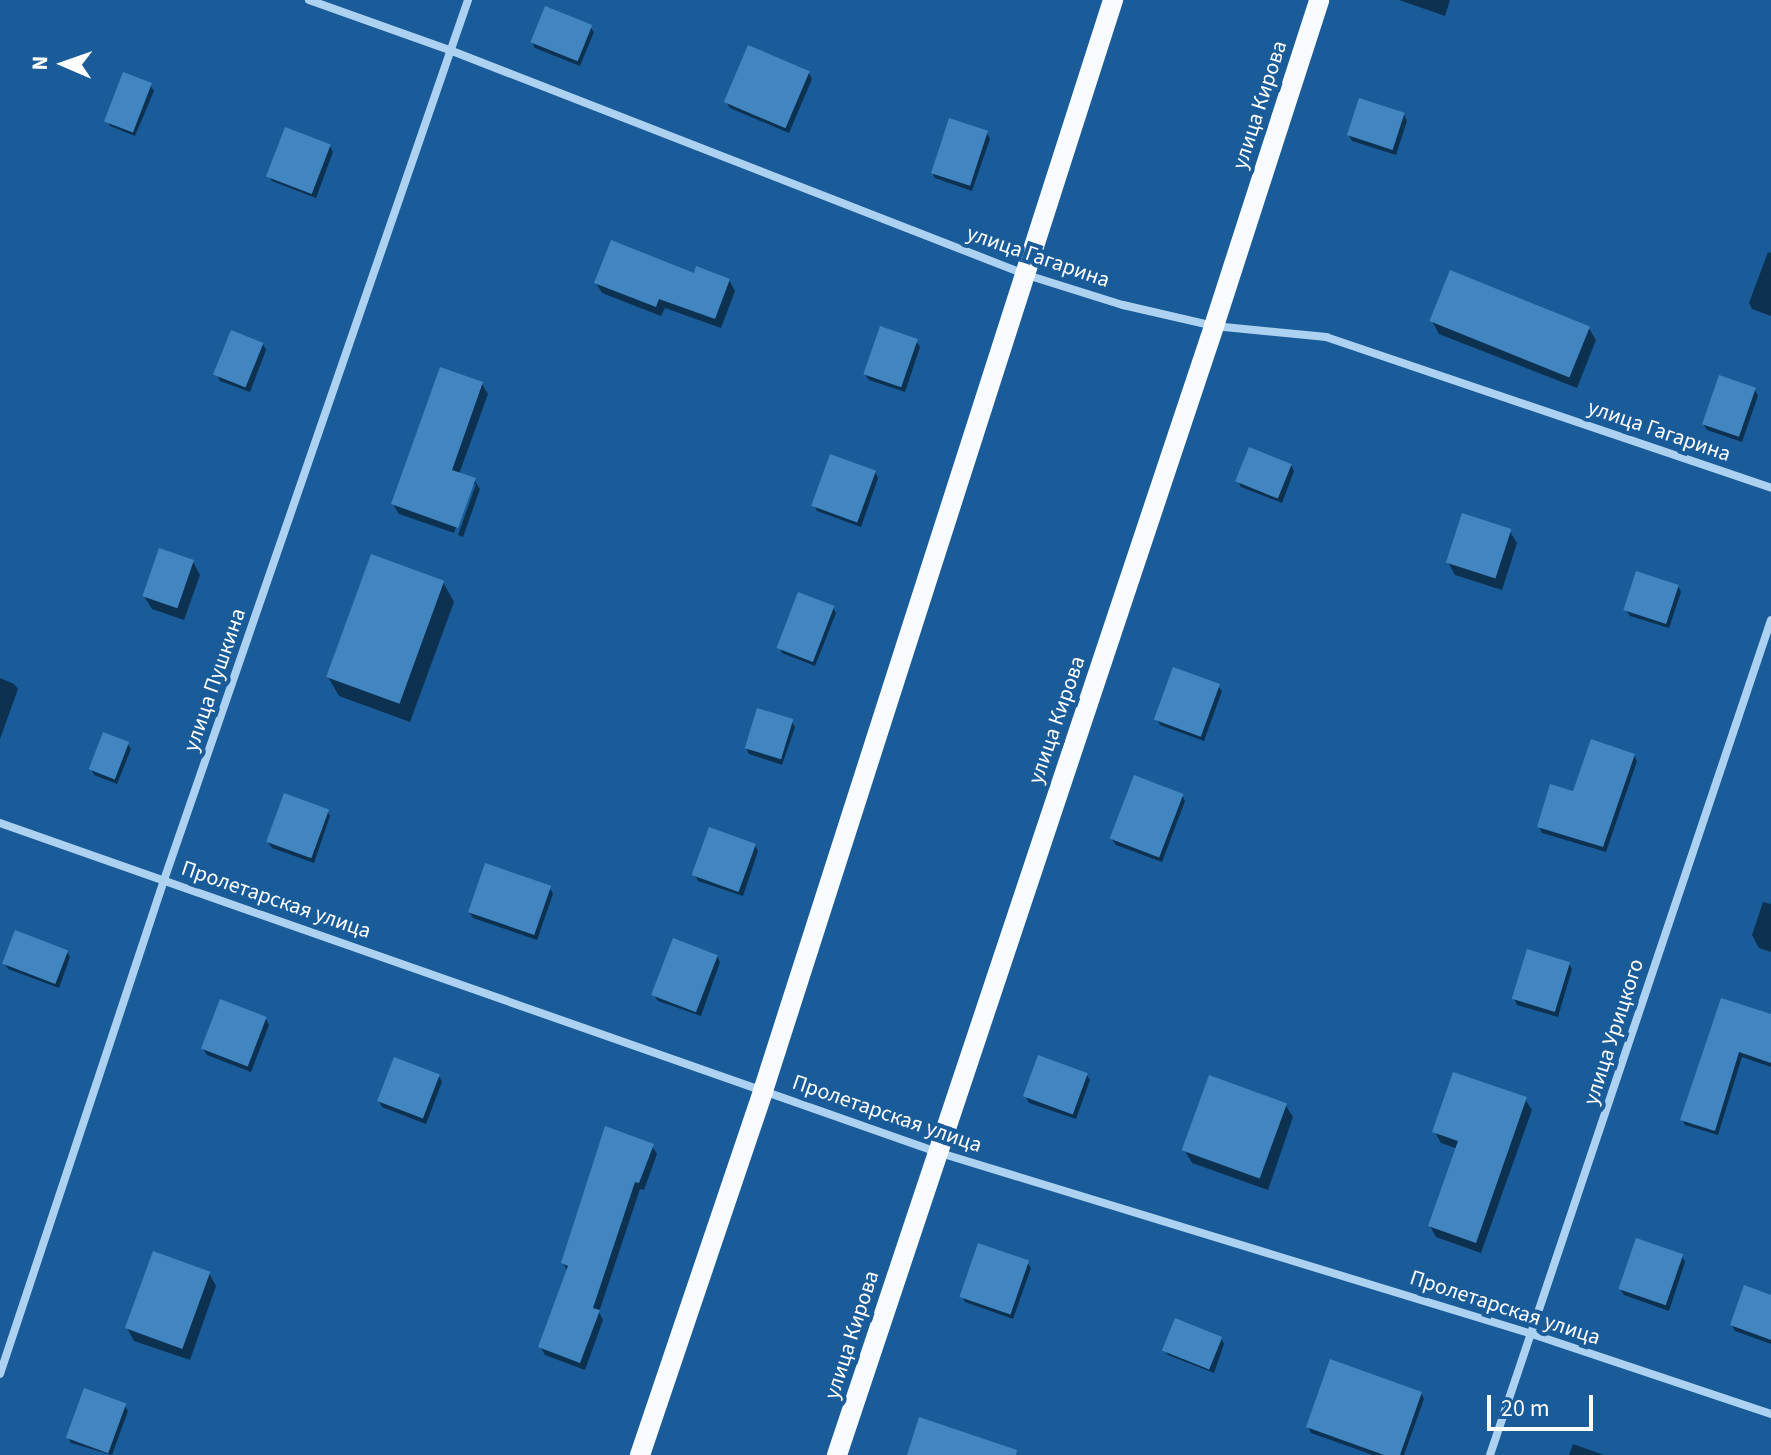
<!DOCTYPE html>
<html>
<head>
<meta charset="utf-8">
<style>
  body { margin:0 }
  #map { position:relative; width:1771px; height:1455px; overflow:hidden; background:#195c99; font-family:"Source Sans 3",sans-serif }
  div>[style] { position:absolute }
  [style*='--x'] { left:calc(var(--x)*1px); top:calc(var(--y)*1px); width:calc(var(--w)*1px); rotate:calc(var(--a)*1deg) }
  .shadow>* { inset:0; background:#0007 }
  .building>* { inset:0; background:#4186c0; transform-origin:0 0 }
  .street>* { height:8px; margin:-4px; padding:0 4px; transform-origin:4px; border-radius:4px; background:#add2f1 }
  .primary>* { height:20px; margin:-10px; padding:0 10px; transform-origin:10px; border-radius:10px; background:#f8fbff }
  span { translate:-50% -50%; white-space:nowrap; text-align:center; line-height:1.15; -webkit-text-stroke:8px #195c99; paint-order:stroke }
  .street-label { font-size:22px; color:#fff }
  .north { position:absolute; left:24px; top:24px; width:80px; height:80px; -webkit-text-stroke:6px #195c99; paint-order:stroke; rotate:272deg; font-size:22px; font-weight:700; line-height:32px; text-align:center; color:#fff }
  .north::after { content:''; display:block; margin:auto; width:28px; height:36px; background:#fff; clip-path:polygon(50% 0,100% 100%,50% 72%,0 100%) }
  .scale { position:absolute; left:1487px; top:1395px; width:106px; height:36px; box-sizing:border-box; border:4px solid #fff; border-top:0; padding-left:10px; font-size:24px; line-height:28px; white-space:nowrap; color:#fff; -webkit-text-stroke:6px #195c99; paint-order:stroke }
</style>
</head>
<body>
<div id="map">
  <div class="shadow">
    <div style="clip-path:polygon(1399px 0,1450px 0,1445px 16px)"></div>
    <div style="clip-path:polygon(590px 27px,594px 32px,580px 66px,535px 48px,532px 42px)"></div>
    <div style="clip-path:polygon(809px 73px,812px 79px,789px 133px,730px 108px,726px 102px)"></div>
    <div style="clip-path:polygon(150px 85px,154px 91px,135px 136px,110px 126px,107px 120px)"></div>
    <div style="clip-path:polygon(1404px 115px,1407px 121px,1396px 155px,1352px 141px,1349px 135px)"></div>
    <div style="clip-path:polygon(987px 133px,990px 139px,972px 191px,935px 178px,932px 172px)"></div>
    <div style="clip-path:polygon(330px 146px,333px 152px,316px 198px,272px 181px,269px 176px)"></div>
    <div style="clip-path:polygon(1768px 252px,1771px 253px,1771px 316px,1752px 309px,1749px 303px)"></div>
    <div style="clip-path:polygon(695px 276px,729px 280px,735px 291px,721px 328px,665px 308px,661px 316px,602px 293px,596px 283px)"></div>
    <div style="clip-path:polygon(1432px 321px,1588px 327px,1596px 340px,1577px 388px,1439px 334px)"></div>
    <div style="clip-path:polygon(916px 341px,920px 347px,905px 392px,869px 380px,865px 374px)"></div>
    <div style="clip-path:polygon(263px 344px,266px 350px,250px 392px,220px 381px,217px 375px)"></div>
    <div style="clip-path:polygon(482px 384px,488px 394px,459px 474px,474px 480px,480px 489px,463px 537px,458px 535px,476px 484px,472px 484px,454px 533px,399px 514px,393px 504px)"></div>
    <div style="clip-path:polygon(1755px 390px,1758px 396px,1742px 442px,1707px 430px,1703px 424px)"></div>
    <div style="clip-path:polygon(1291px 465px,1294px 471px,1282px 503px,1241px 487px,1238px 481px)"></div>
    <div style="clip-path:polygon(875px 472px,878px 478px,861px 527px,817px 511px,814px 505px)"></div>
    <div style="clip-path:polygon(1509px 530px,1517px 543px,1502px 590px,1455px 575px,1448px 562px)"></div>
    <div style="clip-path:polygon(193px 562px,200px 575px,184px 620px,152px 609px,144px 596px)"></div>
    <div style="clip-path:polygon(443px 582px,454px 602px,410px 722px,339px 696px,328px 677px)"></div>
    <div style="clip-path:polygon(1678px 586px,1681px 592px,1669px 628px,1630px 616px,1626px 610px)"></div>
    <div style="clip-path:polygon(833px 608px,836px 613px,815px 666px,782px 653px,779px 647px)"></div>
    <div style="clip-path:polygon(0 678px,14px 684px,18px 689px,0 739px)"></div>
    <div style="clip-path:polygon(1218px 686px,1222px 691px,1204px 741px,1160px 725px,1157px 719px)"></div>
    <div style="clip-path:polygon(791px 721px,795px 727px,782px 765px,749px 754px,746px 748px)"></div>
    <div style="clip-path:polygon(127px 743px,131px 749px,117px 784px,94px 775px,91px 769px)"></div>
    <div style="clip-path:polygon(1634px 755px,1637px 761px,1606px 852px,1542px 833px,1539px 827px)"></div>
    <div style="clip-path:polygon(1182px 795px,1185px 801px,1162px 862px,1116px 845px,1112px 839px)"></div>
    <div style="clip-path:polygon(327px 811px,330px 816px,314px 863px,272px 848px,268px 842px)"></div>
    <div style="clip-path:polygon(755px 845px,758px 851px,743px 896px,698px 881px,695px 875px)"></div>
    <div style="clip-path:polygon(550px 888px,553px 894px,537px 940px,473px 918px,469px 912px)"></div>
    <div style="clip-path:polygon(1763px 902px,1771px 904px,1771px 952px,1759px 948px,1752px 935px)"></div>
    <div style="clip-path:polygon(67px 952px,70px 957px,59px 988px,8px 969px,5px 964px)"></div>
    <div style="clip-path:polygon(717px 956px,720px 962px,701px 1016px,658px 1001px,654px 995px)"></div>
    <div style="clip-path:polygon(1569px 964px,1572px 969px,1558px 1017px,1517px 1005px,1514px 999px)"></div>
    <div style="clip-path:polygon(1723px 1000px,1771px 1016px,1771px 1067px,1742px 1057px,1718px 1135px,1685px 1125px,1682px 1119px)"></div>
    <div style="clip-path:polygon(266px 1019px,269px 1025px,251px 1072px,207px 1055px,203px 1049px)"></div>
    <div style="clip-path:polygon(1086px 1074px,1090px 1080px,1076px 1119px,1029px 1103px,1026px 1097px)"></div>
    <div style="clip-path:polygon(439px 1076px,442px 1082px,426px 1124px,382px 1107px,379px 1101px)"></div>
    <div style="clip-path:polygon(1525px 1099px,1532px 1110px,1481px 1253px,1436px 1237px,1430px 1226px,1458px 1149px,1441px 1143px,1435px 1132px)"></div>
    <div style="clip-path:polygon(1285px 1104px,1293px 1117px,1268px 1190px,1192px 1163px,1185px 1151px)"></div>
    <div style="clip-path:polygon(652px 1146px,657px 1154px,644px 1190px,640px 1189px,599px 1312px,603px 1320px,585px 1370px,545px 1355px,540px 1346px,568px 1272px,563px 1263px)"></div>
    <div style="clip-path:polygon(1682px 1256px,1685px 1262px,1669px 1311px,1624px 1295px,1620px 1289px)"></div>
    <div style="clip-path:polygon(1027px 1262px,1031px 1268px,1013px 1319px,965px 1302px,962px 1296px)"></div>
    <div style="clip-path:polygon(209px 1273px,216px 1286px,190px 1360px,134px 1341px,127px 1328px)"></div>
    <div style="clip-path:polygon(1771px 1297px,1771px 1344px,1735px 1331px,1732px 1325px)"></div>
    <div style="clip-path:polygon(1221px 1338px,1224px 1344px,1214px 1373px,1168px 1355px,1165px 1350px)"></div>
    <div style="clip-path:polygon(1421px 1393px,1424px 1399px,1404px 1455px,1373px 1455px,1311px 1433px,1308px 1427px)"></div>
    <div style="clip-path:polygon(124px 1405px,128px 1411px,112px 1455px,71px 1443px,68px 1437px)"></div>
    <div style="clip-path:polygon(1573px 1444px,1604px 1455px,1569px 1455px)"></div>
  </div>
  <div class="building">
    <div style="left:545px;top:6px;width:51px;height:39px;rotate:22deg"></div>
    <div style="left:748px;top:45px;width:67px;height:62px;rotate:23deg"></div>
    <div style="left:123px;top:72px;width:31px;height:53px;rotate:21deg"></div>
    <div style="left:1359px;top:98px;width:48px;height:39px;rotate:18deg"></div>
    <div style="left:949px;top:118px;width:41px;height:58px;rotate:18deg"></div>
    <div style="left:285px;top:127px;width:49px;height:53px;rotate:21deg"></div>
    <div style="clip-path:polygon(611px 240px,694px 273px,696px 266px,730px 279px,715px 319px,659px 299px,656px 307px,594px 283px)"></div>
    <div style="left:1450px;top:270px;width:151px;height:55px;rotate:22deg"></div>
    <div style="left:880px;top:326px;width:40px;height:51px;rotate:19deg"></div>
    <div style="left:231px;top:330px;width:35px;height:48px;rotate:22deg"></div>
    <div style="clip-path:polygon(440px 367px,483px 382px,452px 470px,476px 478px,458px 528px,391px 504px)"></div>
    <div style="left:1719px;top:375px;width:39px;height:52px;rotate:19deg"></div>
    <div style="left:1249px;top:447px;width:46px;height:37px;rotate:22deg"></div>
    <div style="left:830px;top:454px;width:49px;height:55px;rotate:20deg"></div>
    <div style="left:1462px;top:513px;width:52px;height:52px;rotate:18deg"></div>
    <div style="left:159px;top:548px;width:37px;height:51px;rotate:19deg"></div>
    <div style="left:371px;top:554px;width:78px;height:131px;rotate:20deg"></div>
    <div style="left:1636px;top:571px;width:45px;height:41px;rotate:18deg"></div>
    <div style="left:798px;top:592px;width:39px;height:60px;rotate:21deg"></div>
    <div style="left:1173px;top:667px;width:50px;height:56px;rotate:20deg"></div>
    <div style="left:757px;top:708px;width:38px;height:42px;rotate:17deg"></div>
    <div style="left:103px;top:732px;width:28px;height:40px;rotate:21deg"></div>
    <div style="clip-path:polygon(1591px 739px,1635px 754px,1603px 847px,1537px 827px,1550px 784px,1573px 791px)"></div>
    <div style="left:1134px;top:775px;width:53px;height:68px;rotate:21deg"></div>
    <div style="left:284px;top:793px;width:48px;height:52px;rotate:20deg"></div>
    <div style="left:709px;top:827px;width:50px;height:51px;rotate:20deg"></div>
    <div style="left:485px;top:863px;width:70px;height:52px;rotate:19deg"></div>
    <div style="left:15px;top:930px;width:57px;height:36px;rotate:21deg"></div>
    <div style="left:673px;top:938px;width:48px;height:61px;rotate:21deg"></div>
    <div style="left:1527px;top:949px;width:45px;height:52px;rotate:17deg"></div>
    <div style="clip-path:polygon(1721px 998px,1771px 1014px,1771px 1063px,1739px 1052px,1715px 1131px,1680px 1120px)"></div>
    <div style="left:220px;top:999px;width:50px;height:53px;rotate:21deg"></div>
    <div style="left:1038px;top:1055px;width:53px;height:44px;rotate:20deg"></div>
    <div style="left:394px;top:1057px;width:49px;height:47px;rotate:21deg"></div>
    <div style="clip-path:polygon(1453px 1072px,1527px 1097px,1476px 1243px,1428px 1226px,1458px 1141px,1432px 1132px)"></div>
    <div style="left:1209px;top:1075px;width:83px;height:80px;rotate:20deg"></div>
    <div style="clip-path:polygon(605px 1126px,654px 1144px,639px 1183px,635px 1182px,593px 1308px,600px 1310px,580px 1363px,538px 1347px,568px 1266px,561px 1263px)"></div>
    <div style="left:1636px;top:1238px;width:50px;height:54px;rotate:19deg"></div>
    <div style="left:978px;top:1243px;width:54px;height:57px;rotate:19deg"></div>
    <div style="left:153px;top:1251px;width:61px;height:82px;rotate:20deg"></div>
    <div style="clip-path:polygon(1744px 1285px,1771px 1295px,1771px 1340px,1730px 1325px)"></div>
    <div style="left:1175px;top:1318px;width:51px;height:35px;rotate:22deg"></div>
    <div style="clip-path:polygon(1330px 1359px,1422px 1392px,1400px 1455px,1384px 1455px,1306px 1427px)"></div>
    <div style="left:84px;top:1388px;width:45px;height:53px;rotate:20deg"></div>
    <div style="clip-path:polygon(919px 1417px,1017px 1450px,1016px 1455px,907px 1455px)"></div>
  </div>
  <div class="street">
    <div style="--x:309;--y:0;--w:152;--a:19.6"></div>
    <div style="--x:452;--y:51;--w:617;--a:21.28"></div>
    <div style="--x:1027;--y:275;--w:101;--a:17.4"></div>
    <div style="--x:1123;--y:305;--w:93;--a:13"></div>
    <div style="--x:1214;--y:326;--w:113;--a:5.6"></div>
    <div style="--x:1326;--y:337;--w:470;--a:18.7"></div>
    <div style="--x:0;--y:823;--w:993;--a:19.35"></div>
    <div style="--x:937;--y:1152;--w:622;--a:17.01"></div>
    <div style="--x:1532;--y:1334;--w:252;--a:18.5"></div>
    <div style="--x:0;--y:1374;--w:521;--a:-71.63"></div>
    <div style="--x:164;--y:880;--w:931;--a:-70.94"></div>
    <div style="--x:1490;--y:1455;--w:881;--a:-71.4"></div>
  </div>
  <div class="primary">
    <div style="--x:640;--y:1455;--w:384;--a:-71.3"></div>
    <div style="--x:763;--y:1091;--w:1146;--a:-72.21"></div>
    <div style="--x:837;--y:1455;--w:1190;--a:-71.53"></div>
    <div style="--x:1214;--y:326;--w:342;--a:-72.1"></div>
  </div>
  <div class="street-label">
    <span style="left:1260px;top:105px;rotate:-72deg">улица Кирова</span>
    <span style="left:1038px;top:257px;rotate:19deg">улица Гагарина</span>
    <span style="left:1659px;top:431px;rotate:19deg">улица Гагарина</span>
    <span style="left:215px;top:680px;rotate:-71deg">улица Пушкина</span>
    <span style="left:1057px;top:720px;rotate:-71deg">улица Кирова</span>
    <span style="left:276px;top:900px;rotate:19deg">Пролетарская улица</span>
    <span style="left:1614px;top:1032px;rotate:-72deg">улица Урицкого</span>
    <span style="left:887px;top:1114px;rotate:19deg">Пролетарская улица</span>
    <span style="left:1505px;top:1308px;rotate:18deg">Пролетарская улица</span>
    <span style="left:852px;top:1335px;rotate:-72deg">улица Кирова</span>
  </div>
  <div class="north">N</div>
  <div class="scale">20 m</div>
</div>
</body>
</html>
